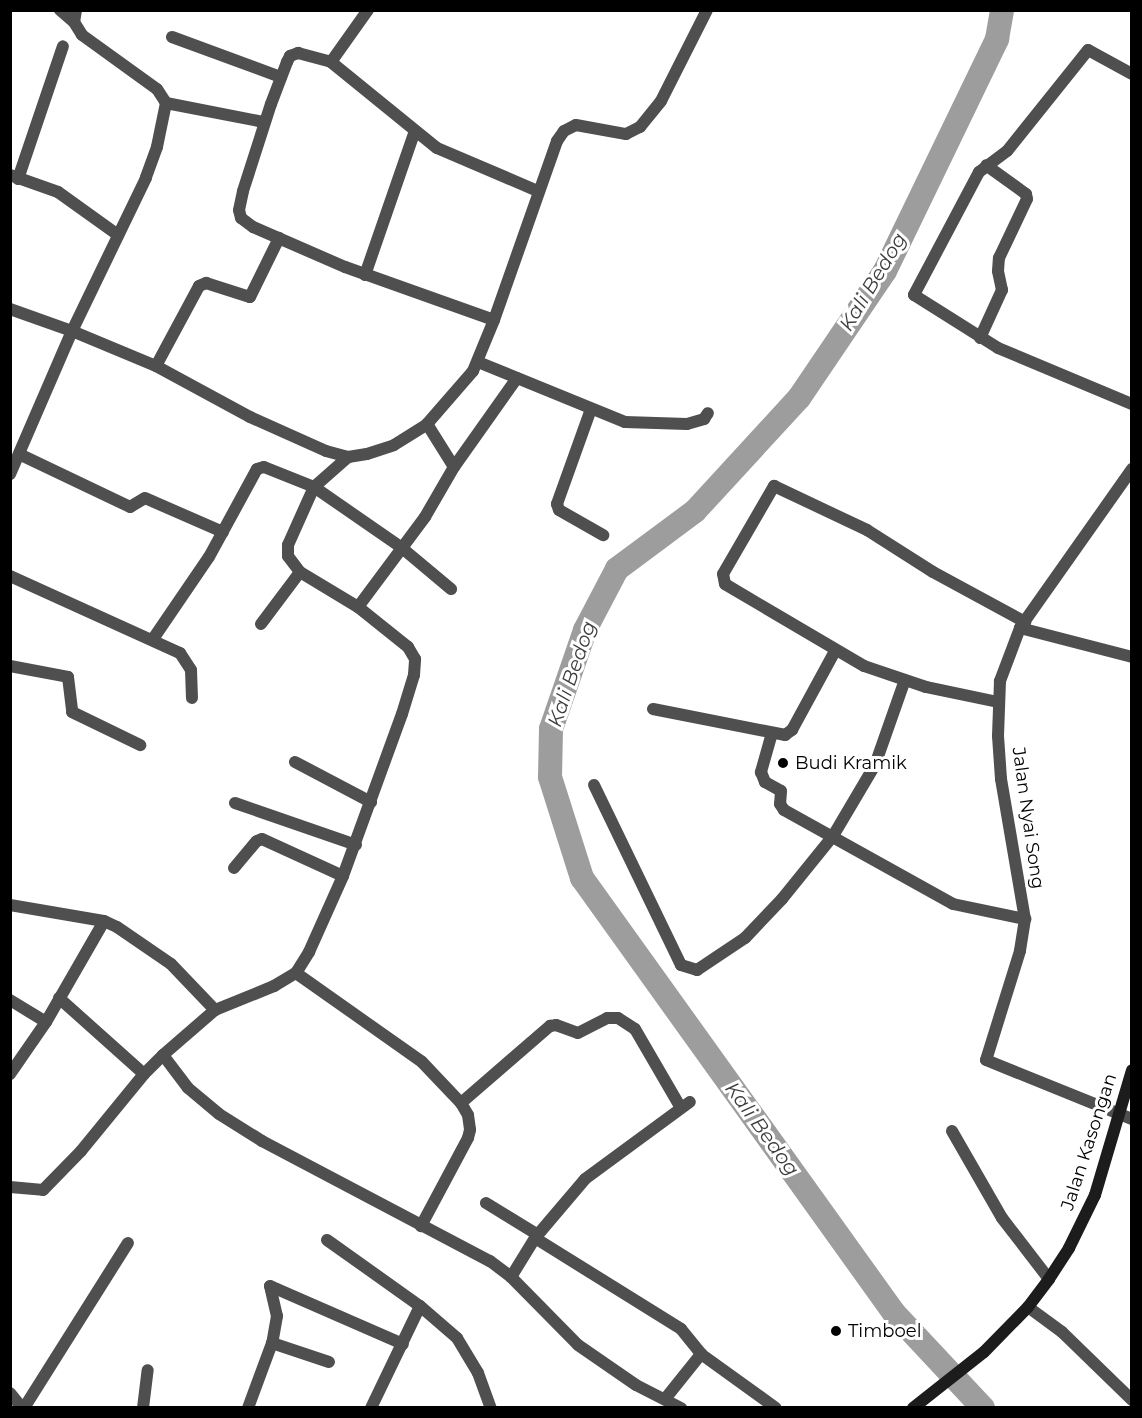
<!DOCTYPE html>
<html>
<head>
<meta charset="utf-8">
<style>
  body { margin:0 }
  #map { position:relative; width:1142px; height:1418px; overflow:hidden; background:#fff; font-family:Montserrat,sans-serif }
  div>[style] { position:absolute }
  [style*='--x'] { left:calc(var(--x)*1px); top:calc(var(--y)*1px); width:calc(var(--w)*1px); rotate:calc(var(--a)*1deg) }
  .river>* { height:24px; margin:-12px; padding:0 12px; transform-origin:12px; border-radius:12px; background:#9d9d9d }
  .street>* { height:12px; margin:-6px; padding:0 6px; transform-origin:6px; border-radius:6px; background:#4f4f4f }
  .secondary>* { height:12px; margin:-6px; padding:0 6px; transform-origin:6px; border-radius:6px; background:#1c1c1c }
  .dots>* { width:16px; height:16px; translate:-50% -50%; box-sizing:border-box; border:3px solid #fff; border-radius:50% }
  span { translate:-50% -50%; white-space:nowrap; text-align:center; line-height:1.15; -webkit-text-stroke:6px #fff; paint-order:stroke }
  .poi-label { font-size:18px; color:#000 }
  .left { translate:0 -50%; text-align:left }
  .street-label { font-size:18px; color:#000 }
  .water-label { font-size:20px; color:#3e3e3e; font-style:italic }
  .frame { position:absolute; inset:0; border:12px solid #000; pointer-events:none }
</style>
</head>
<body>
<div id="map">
  <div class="river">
    <div style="--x:983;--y:1408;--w:130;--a:-133.1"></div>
    <div style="--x:894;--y:1313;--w:535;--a:-125.65"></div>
    <div style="--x:582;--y:878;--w:106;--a:-107.6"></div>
    <div style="--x:550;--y:777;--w:48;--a:-88.8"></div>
    <div style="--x:551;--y:729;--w:105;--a:-71"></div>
    <div style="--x:585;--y:630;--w:69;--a:-62.3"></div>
    <div style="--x:617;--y:569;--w:97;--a:-36.6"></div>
    <div style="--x:695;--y:511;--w:154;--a:-47.4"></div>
    <div style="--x:799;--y:398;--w:153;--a:-55.9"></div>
    <div style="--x:885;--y:271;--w:258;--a:-64.2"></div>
    <div style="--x:997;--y:39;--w:29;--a:-80"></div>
  </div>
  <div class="street">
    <div style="--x:60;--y:10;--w:18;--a:41"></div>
    <div style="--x:76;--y:10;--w:12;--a:99"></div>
    <div style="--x:74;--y:22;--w:15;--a:58"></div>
    <div style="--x:82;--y:35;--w:92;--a:35.8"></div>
    <div style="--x:157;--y:89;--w:17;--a:57"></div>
    <div style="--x:166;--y:103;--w:45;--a:101.6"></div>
    <div style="--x:157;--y:147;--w:33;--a:110"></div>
    <div style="--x:146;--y:178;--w:170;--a:115.8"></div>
    <div style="--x:72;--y:331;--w:91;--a:22.6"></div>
    <div style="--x:156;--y:366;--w:107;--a:28.5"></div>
    <div style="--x:250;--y:417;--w:83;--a:24.1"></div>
    <div style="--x:326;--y:451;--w:23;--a:15"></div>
    <div style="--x:348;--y:457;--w:19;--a:-9"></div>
    <div style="--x:367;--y:454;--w:28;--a:-18"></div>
    <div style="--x:394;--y:445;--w:39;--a:-32"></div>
    <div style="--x:427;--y:424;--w:70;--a:-49"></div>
    <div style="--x:473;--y:371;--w:55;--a:-67.6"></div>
    <div style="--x:494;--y:320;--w:190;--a:-70.6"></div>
    <div style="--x:557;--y:141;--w:12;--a:-55"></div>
    <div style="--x:564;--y:131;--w:13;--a:-27"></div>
    <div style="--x:576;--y:125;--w:51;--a:10.2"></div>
    <div style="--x:626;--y:134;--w:16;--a:-27"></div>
    <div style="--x:640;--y:127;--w:33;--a:-51"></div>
    <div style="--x:661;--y:101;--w:102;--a:-63.2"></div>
    <div style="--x:172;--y:37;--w:116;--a:20.2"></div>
    <div style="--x:331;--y:62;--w:64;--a:-54.6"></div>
    <div style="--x:1132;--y:74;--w:50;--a:-151.4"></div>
    <div style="--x:1088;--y:50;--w:129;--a:128.7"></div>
    <div style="--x:1007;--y:151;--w:35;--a:143"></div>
    <div style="--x:979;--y:172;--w:139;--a:117.9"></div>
    <div style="--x:914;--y:295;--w:99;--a:32.2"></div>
    <div style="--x:998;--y:348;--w:145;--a:22.7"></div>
    <div style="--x:166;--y:103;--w:100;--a:11"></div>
    <div style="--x:10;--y:175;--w:51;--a:19.5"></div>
    <div style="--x:58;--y:192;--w:74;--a:35.6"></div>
    <div style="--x:18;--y:179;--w:140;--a:-71.3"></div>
    <div style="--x:365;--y:275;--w:152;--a:-70.9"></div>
    <div style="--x:10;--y:309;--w:66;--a:19.5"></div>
    <div style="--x:72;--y:331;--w:156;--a:113.4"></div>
    <div style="--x:494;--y:320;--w:158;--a:-160.4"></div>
    <div style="--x:345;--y:267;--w:100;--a:-156.5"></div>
    <div style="--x:253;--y:227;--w:15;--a:-143"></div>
    <div style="--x:241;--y:218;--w:8;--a:-104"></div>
    <div style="--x:239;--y:210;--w:19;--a:-78"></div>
    <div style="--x:243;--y:191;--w:91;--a:-72.2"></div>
    <div style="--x:271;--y:104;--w:45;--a:-69.1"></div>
    <div style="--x:287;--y:62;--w:7;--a:-63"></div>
    <div style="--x:290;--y:56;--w:9;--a:-21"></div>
    <div style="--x:298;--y:53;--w:34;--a:15"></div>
    <div style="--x:331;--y:62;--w:136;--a:39.1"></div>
    <div style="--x:437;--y:148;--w:110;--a:23.1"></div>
    <div style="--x:980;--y:338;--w:53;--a:-65.4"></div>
    <div style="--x:1002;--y:290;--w:19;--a:-102"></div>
    <div style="--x:998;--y:271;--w:13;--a:-86"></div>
    <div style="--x:999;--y:258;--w:65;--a:-64.6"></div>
    <div style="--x:1027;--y:199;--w:5;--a:-101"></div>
    <div style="--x:1026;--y:194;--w:49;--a:-144.1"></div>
    <div style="--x:478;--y:362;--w:159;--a:22.2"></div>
    <div style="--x:625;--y:422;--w:62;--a:1.8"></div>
    <div style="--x:687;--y:424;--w:18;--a:-16"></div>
    <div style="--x:704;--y:419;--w:7;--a:-56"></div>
    <div style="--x:156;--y:366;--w:91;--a:-61.7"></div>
    <div style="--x:199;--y:286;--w:8;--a:-23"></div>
    <div style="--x:206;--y:283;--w:46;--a:17.7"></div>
    <div style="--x:250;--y:297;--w:66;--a:-63.8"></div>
    <div style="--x:591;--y:409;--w:101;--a:109.7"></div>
    <div style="--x:557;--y:504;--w:6;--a:72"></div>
    <div style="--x:559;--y:510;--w:51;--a:29.6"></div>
    <div style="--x:19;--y:454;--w:123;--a:25.5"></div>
    <div style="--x:130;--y:507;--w:17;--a:-31"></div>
    <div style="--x:145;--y:498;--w:85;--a:23.6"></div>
    <div style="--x:454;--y:467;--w:109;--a:-54.7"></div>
    <div style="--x:1132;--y:469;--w:194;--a:125.2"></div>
    <div style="--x:1020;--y:628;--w:57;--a:110.7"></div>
    <div style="--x:1000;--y:681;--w:55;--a:92.1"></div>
    <div style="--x:998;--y:736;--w:43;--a:86"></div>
    <div style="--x:1001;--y:779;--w:142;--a:80.3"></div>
    <div style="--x:1025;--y:919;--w:32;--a:99"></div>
    <div style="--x:1020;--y:951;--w:114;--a:107.3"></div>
    <div style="--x:986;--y:1060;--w:157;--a:22"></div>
    <div style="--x:300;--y:572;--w:20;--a:-127"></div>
    <div style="--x:288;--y:556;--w:11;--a:-90"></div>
    <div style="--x:288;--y:545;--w:64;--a:-65.9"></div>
    <div style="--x:314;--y:487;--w:107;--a:34.7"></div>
    <div style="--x:402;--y:548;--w:64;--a:39.9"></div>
    <div style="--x:10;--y:576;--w:187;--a:24.4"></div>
    <div style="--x:180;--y:653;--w:20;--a:57"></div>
    <div style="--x:191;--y:670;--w:28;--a:88"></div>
    <div style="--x:358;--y:607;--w:112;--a:-53.3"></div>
    <div style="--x:425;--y:517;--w:58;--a:-59.9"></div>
    <div style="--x:454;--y:467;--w:51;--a:-122.1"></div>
    <div style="--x:1020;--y:628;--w:116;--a:14.5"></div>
    <div style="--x:153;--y:639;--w:99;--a:-55.7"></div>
    <div style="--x:209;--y:557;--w:100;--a:-61.4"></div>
    <div style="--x:257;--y:469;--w:7;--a:-16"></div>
    <div style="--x:264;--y:467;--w:54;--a:21.8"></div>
    <div style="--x:314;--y:487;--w:45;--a:-41.4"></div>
    <div style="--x:10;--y:666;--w:59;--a:10.7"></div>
    <div style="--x:68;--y:677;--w:35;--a:83"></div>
    <div style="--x:72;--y:712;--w:76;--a:25.9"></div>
    <div style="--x:998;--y:702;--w:74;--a:-168.2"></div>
    <div style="--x:926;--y:687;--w:65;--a:-161.3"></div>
    <div style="--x:864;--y:666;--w:161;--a:-149.5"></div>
    <div style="--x:725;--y:584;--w:10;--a:-101"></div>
    <div style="--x:723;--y:574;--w:102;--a:-59.9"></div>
    <div style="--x:774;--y:486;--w:103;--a:25.3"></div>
    <div style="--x:867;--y:530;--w:78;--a:32.5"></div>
    <div style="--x:933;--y:572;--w:105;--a:28.5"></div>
    <div style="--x:653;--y:709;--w:135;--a:11.1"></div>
    <div style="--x:785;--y:735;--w:9;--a:-36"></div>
    <div style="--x:792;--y:730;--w:90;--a:-61.4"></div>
    <div style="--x:772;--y:733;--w:41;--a:105.8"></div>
    <div style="--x:761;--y:772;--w:11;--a:68"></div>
    <div style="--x:765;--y:782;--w:18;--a:29"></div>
    <div style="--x:781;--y:791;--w:13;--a:94"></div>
    <div style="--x:780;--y:804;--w:7;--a:56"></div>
    <div style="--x:784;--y:810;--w:193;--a:29.1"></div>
    <div style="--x:953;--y:904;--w:74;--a:11.8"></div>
    <div style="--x:295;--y:762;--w:86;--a:27.8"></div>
    <div style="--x:594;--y:785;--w:200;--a:64.2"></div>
    <div style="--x:681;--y:965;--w:17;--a:17"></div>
    <div style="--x:697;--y:970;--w:58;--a:-33.7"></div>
    <div style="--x:745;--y:938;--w:54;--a:-46.5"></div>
    <div style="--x:782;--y:899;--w:81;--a:-51"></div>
    <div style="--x:833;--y:836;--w:82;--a:-59.4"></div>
    <div style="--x:875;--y:765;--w:90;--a:-70.6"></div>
    <div style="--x:235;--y:803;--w:128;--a:19.1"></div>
    <div style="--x:234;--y:868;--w:35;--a:-50"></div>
    <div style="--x:257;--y:841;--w:5;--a:-22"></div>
    <div style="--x:262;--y:839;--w:89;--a:24.6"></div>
    <div style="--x:10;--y:905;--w:95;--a:9.7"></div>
    <div style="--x:104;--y:921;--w:14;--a:25"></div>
    <div style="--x:117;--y:927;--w:65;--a:34.4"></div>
    <div style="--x:171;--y:964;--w:64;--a:46.3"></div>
    <div style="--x:296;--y:973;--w:154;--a:35.2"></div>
    <div style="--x:422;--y:1062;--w:57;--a:46.4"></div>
    <div style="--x:461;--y:1103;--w:14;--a:60"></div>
    <div style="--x:468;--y:1115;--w:15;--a:82"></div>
    <div style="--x:470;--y:1130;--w:8;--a:104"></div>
    <div style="--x:468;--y:1138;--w:100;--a:118.1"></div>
    <div style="--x:59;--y:998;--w:114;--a:41.8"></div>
    <div style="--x:10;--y:1000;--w:42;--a:31.4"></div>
    <div style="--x:163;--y:1055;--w:41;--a:52.9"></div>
    <div style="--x:188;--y:1088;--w:40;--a:40"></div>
    <div style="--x:219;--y:1114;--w:51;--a:32.1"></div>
    <div style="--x:262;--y:1141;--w:258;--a:27.8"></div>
    <div style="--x:490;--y:1261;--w:26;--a:37"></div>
    <div style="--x:511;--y:1277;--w:95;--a:45.4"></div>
    <div style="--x:578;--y:1345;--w:70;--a:34.6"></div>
    <div style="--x:636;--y:1385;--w:51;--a:27.1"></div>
    <div style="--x:10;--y:1074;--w:63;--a:-55.3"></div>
    <div style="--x:46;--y:1022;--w:116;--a:-60.1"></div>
    <div style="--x:461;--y:1103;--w:118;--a:-40.9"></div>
    <div style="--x:550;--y:1026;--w:6;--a:-9"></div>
    <div style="--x:556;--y:1025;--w:23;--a:20"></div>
    <div style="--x:578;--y:1033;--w:33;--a:-27"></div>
    <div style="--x:607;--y:1018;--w:11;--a:0"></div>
    <div style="--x:618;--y:1018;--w:20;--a:33"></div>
    <div style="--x:635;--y:1029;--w:91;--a:59.8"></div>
    <div style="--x:952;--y:1131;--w:100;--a:60.1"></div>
    <div style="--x:1002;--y:1218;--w:77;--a:52.4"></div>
    <div style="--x:10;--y:1187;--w:33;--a:5"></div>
    <div style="--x:43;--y:1190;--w:54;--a:-45.7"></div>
    <div style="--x:81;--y:1151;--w:99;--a:-50.7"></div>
    <div style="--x:144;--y:1074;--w:27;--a:-45"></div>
    <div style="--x:163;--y:1055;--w:69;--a:-40.9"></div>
    <div style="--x:215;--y:1010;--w:64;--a:-22.1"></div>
    <div style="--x:274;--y:986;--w:26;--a:-31"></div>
    <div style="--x:296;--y:973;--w:25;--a:-58"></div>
    <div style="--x:309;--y:952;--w:83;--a:-65.9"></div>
    <div style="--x:343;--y:876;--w:172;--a:-70"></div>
    <div style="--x:402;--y:714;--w:41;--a:-72.9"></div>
    <div style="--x:414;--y:675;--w:16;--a:-86"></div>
    <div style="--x:415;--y:659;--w:14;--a:-120"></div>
    <div style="--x:408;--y:647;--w:64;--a:-141.3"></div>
    <div style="--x:358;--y:607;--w:68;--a:-148.9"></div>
    <div style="--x:300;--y:572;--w:65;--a:126.9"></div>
    <div style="--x:486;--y:1203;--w:61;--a:31.6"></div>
    <div style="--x:535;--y:1238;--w:172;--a:31.9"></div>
    <div style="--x:681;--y:1329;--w:32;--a:51"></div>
    <div style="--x:701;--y:1354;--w:92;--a:35.8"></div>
    <div style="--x:327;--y:1240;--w:114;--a:35.4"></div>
    <div style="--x:420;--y:1306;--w:49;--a:40.9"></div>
    <div style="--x:457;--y:1338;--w:41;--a:59"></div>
    <div style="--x:478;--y:1373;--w:37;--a:70"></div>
    <div style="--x:511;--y:1277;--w:46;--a:-58.4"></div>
    <div style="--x:535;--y:1238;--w:77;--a:-49.7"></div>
    <div style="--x:585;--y:1179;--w:130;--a:-36.3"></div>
    <div style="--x:270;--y:1286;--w:145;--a:23.6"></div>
    <div style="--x:270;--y:1286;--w:31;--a:77"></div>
    <div style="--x:277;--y:1316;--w:27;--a:100"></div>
    <div style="--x:1028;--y:1307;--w:42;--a:36.3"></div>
    <div style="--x:1062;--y:1332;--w:98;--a:44.2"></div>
    <div style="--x:10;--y:1393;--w:19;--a:51"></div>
    <div style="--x:665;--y:1399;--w:58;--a:-51.3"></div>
    <div style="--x:24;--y:1408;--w:195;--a:-57.8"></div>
    <div style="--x:143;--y:1408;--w:38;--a:-83"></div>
    <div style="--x:248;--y:1408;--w:69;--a:-69.7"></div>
    <div style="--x:272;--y:1343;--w:60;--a:18.4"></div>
    <div style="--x:371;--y:1408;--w:113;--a:-64.3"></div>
  </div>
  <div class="secondary">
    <div style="--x:913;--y:1408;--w:90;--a:-38.3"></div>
    <div style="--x:984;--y:1352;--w:63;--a:-45.6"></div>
    <div style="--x:1028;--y:1307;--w:35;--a:-53"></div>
    <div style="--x:1049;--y:1279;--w:37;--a:-57"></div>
    <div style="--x:1069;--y:1248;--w:59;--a:-63.9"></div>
    <div style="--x:1095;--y:1195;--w:130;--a:-73.5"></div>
  </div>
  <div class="dots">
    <div style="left:783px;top:763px;background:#000"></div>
    <div style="left:836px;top:1331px;background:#000"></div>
  </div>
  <div class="poi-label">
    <span class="left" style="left:795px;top:763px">Budi Kramik</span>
    <span class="left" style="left:848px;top:1331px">Timboel</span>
  </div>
  <div class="street-label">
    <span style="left:1028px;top:818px;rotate:82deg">Jalan Nyai Song</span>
    <span style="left:1089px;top:1142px;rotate:-72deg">Jalan Kasongan</span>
  </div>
  <div class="water-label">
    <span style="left:873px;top:282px;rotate:-59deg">Kali Bedog</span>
    <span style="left:572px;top:674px;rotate:-71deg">Kali Bedog</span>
    <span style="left:762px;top:1129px;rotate:54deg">Kali Bedog</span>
  </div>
  <div class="frame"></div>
</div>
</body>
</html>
